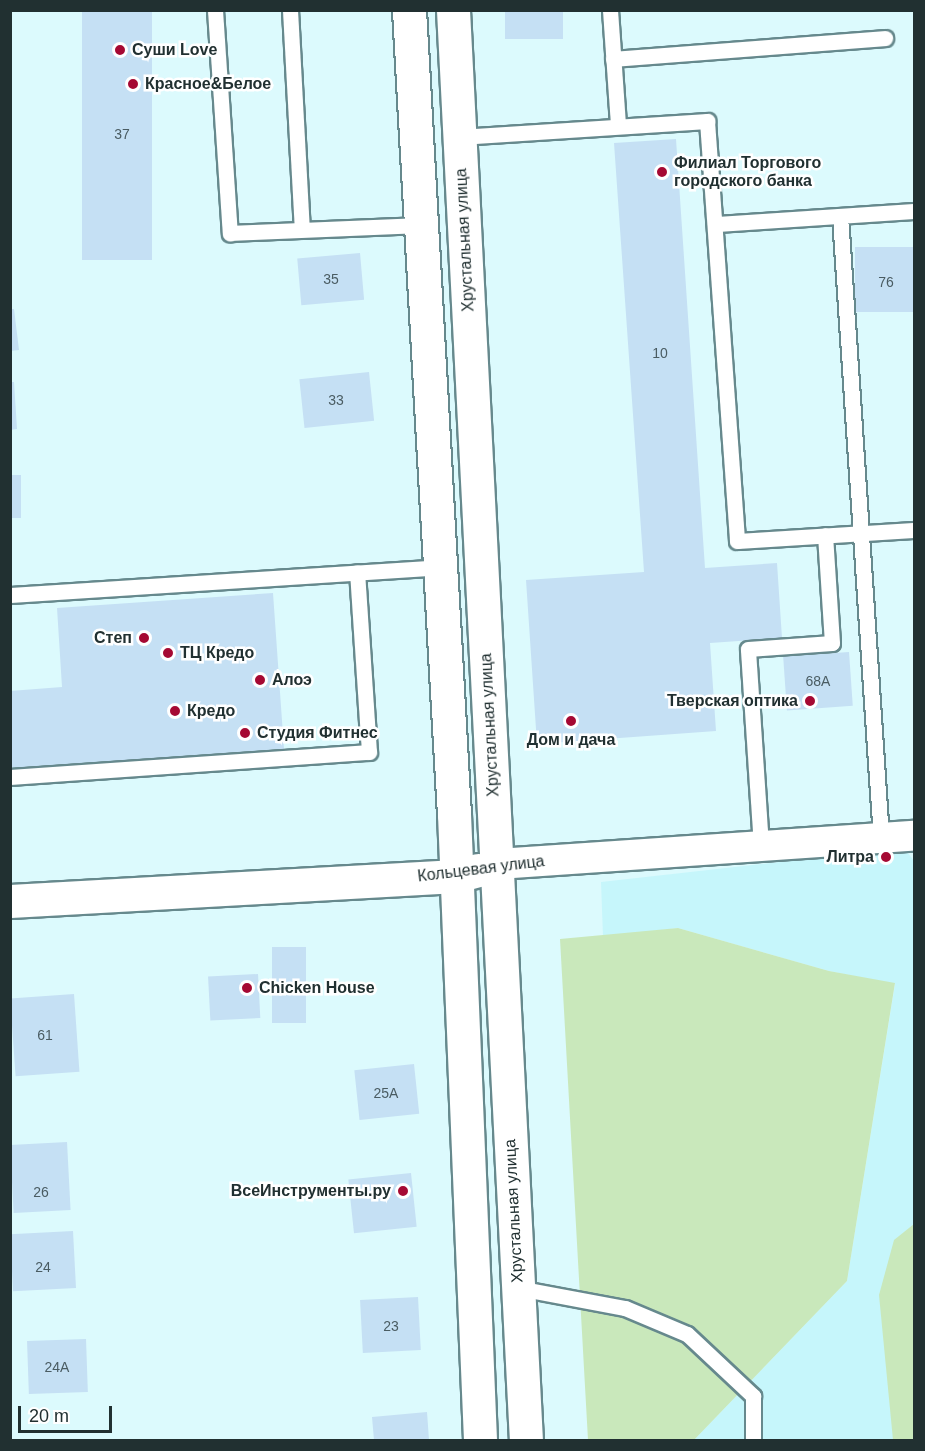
<!DOCTYPE html>
<html>
<head>
<meta charset="utf-8">
<style>
  body { margin:0 }
  #map { position:relative; width:925px; height:1451px; overflow:hidden; background:#dcfafd; font-family:Helvetica,sans-serif }
  div>[style] { position:absolute }
  [style*='--x'] { left:calc(var(--x)*1px); top:calc(var(--y)*1px); width:calc(var(--w)*1px); rotate:calc(var(--a)*1deg) }
  .built>* { inset:0; background:#c6f6fb }
  .green>* { inset:0; background:#c9e8bb }
  .building>* { inset:0; background:#c5e0f4; transform-origin:0 0 }
  .roads { filter:drop-shadow(2px 0 #66898d) drop-shadow(-2px 0 #66898d) drop-shadow(0 2px #66898d) drop-shadow(0 -2px #66898d) }
  .lane>* { height:15px; margin:-7.5px; padding:0 7.5px; transform-origin:7.5px; border-radius:7.5px; background:#fff }
  .street>* { height:30px; margin:-15px; padding:0 15px; transform-origin:15px; border-radius:15px; background:#fff }
  .secondary>* { height:33px; margin:-16.5px; padding:0 16.5px; transform-origin:16.5px; border-radius:16.5px; background:#fff }
  .dots>* { width:16px; height:16px; translate:-50% -50%; box-sizing:border-box; border:3px solid #fff; border-radius:50% }
  span { translate:-50% -50%; white-space:nowrap; text-align:center; line-height:1.15; -webkit-text-stroke:5px #fff; paint-order:stroke }
  .number-label { font-size:14px; color:#4a5c62 }
  .number-label span { -webkit-text-stroke-width:0 }
  .poi-label { font-size:16px; color:#213031; font-weight:700 }
  .left { translate:0 -50%; text-align:left }
  .right { translate:-100% -50%; text-align:right }
  .street-label { font-size:16px; color:#213031 }
  .frame { position:absolute; inset:0; border:12px solid #213031; pointer-events:none }
  .scale { position:absolute; left:18px; top:1406px; width:94px; height:27px; box-sizing:border-box; border:3px solid #213031; border-top:0; padding-left:8px; font-size:18px; line-height:21px; white-space:nowrap; color:#213031; -webkit-text-stroke:4px #fff; paint-order:stroke }
</style>
</head>
<body>
<div id="map">
  <div class="built">
    <div style="clip-path:polygon(904px 848px,914px 861px,914px 1440px,694px 1440px,847px 1281px,895px 984px,829px 971px,678px 928px,603px 937px,601px 882px)"></div>
  </div>
  <div class="green">
    <div style="clip-path:polygon(678px 928px,829px 971px,895px 983px,847px 1281px,694px 1440px,588px 1440px,560px 939px)"></div>
    <div style="clip-path:polygon(914px 1224px,914px 1440px,893px 1440px,879px 1295px,894px 1240px)"></div>
  </div>
  <div class="building">
    <div style="left:82px;top:10px;width:70px;height:250px"></div>
    <div style="left:505px;top:10px;width:58px;height:29px"></div>
    <div style="clip-path:polygon(676px 139px,705px 568px,777px 563px,782px 638px,710px 643px,716px 731px,537px 744px,526px 580px,644px 572px,614px 143px)"></div>
    <div style="left:914px;top:247px;width:65px;height:59px;rotate:90deg"></div>
    <div style="left:360px;top:253px;width:47px;height:63px;rotate:85deg"></div>
    <div style="clip-path:polygon(10px 309px,14px 309px,19px 350px,10px 351px)"></div>
    <div style="left:369px;top:372px;width:49px;height:70px;rotate:84deg"></div>
    <div style="clip-path:polygon(10px 382px,14px 382px,17px 429px,10px 430px)"></div>
    <div style="left:10px;top:475px;width:11px;height:43px"></div>
    <div style="clip-path:polygon(273px 593px,284px 749px,10px 768px,10px 691px,62px 687px,57px 608px)"></div>
    <div style="left:849px;top:652px;width:54px;height:66px;rotate:86deg"></div>
    <div style="left:272px;top:947px;width:34px;height:76px"></div>
    <div style="left:258px;top:974px;width:44px;height:50px;rotate:87deg"></div>
    <div style="left:74px;top:994px;width:78px;height:64px;rotate:86deg"></div>
    <div style="left:414px;top:1064px;width:50px;height:60px;rotate:84deg"></div>
    <div style="left:67px;top:1142px;width:68px;height:57px;rotate:87deg"></div>
    <div style="left:411px;top:1173px;width:54px;height:63px;rotate:84deg"></div>
    <div style="left:73px;top:1231px;width:57px;height:63px;rotate:87deg"></div>
    <div style="left:418px;top:1297px;width:53px;height:58px;rotate:87deg"></div>
    <div style="left:86px;top:1339px;width:53px;height:59px;rotate:88deg"></div>
    <div style="clip-path:polygon(427px 1412px,429px 1440px,374px 1440px,372px 1417px)"></div>
  </div>
  <div class="roads">
    <div class="lane">
      <div style="--x:215;--y:10;--w:224;--a:86.2"></div>
      <div style="--x:230;--y:233;--w:190;--a:-2.4"></div>
      <div style="--x:290;--y:10;--w:219;--a:86.9"></div>
      <div style="--x:610;--y:10;--w:115;--a:86"></div>
      <div style="--x:613;--y:59;--w:273;--a:-4.4"></div>
      <div style="--x:459;--y:137;--w:249;--a:-3.7"></div>
      <div style="--x:707;--y:121;--w:421;--a:85.9"></div>
      <div style="--x:737;--y:541;--w:177;--a:-3.6"></div>
      <div style="--x:840;--y:216;--w:624;--a:86.23"></div>
      <div style="--x:717;--y:224;--w:197;--a:-3.8"></div>
      <div style="--x:10;--y:595;--w:431;--a:-3.7"></div>
      <div style="--x:10;--y:777;--w:360;--a:-4"></div>
      <div style="--x:369;--y:752;--w:180;--a:-93.8"></div>
      <div style="--x:761;--y:846;--w:197;--a:-93.8"></div>
      <div style="--x:748;--y:649;--w:84;--a:-4.1"></div>
      <div style="--x:832;--y:643;--w:108;--a:-93.7"></div>
      <div style="--x:518;--y:1288;--w:109;--a:10.6"></div>
      <div style="--x:625;--y:1308;--w:67;--a:22.8"></div>
      <div style="--x:687;--y:1334;--w:91;--a:43.2"></div>
      <div style="--x:753;--y:1396;--w:44;--a:90"></div>
    </div>
    <div class="street">
      <div style="--x:498;--y:864;--w:417;--a:-3.9"></div>
    </div>
    <div class="secondary">
      <div style="--x:409;--y:10;--w:805;--a:86.8"></div>
      <div style="--x:454;--y:814;--w:627;--a:87.62"></div>
      <div style="--x:453;--y:10;--w:1432;--a:87.08"></div>
      <div style="--x:10;--y:901;--w:447;--a:-3.2"></div>
      <div style="--x:456;--y:876;--w:23;--a:-15"></div>
    </div>
  </div>
  <div class="dots">
    <div style="left:120px;top:50px;background:#a50933"></div>
    <div style="left:133px;top:84px;background:#a50933"></div>
    <div style="left:662px;top:172px;background:#a50933"></div>
    <div style="left:144px;top:638px;background:#a50933"></div>
    <div style="left:168px;top:653px;background:#a50933"></div>
    <div style="left:260px;top:680px;background:#a50933"></div>
    <div style="left:810px;top:701px;background:#a50933"></div>
    <div style="left:175px;top:711px;background:#a50933"></div>
    <div style="left:571px;top:721px;background:#a50933"></div>
    <div style="left:245px;top:733px;background:#a50933"></div>
    <div style="left:886px;top:857px;background:#a50933"></div>
    <div style="left:247px;top:988px;background:#a50933"></div>
    <div style="left:403px;top:1191px;background:#a50933"></div>
  </div>
  <div class="number-label">
    <span style="left:122px;top:134px">37</span>
    <span style="left:331px;top:279px">35</span>
    <span style="left:886px;top:282px">76</span>
    <span style="left:660px;top:353px">10</span>
    <span style="left:336px;top:400px">33</span>
    <span style="left:818px;top:681px">68А</span>
    <span style="left:45px;top:1035px">61</span>
    <span style="left:386px;top:1093px">25А</span>
    <span style="left:41px;top:1192px">26</span>
    <span style="left:43px;top:1267px">24</span>
    <span style="left:391px;top:1326px">23</span>
    <span style="left:57px;top:1367px">24А</span>
  </div>
  <div class="poi-label">
    <span class="left" style="left:132px;top:50px">Суши Love</span>
    <span class="left" style="left:145px;top:84px">Красное&amp;Белое</span>
    <span class="left" style="left:674px;top:172px">Филиал Торгового<br>городского банка</span>
    <span class="right" style="left:132px;top:638px">Степ</span>
    <span class="left" style="left:180px;top:653px">ТЦ Кредо</span>
    <span class="left" style="left:272px;top:680px">Алоэ</span>
    <span class="right" style="left:798px;top:701px">Тверская оптика</span>
    <span class="left" style="left:187px;top:711px">Кредо</span>
    <span class="left" style="left:257px;top:733px">Студия Фитнес</span>
    <span style="left:571px;top:740px">Дом и дача</span>
    <span class="right" style="left:874px;top:857px">Литра</span>
    <span class="left" style="left:259px;top:988px">Chicken House</span>
    <span class="right" style="left:391px;top:1191px">ВсеИнструменты.ру</span>
  </div>
  <div class="street-label">
    <span style="left:465px;top:240px;rotate:-93deg">Хрустальная улица</span>
    <span style="left:490px;top:725px;rotate:-93deg">Хрустальная улица</span>
    <span style="left:481px;top:869px;rotate:-7deg">Кольцевая улица</span>
    <span style="left:514px;top:1211px;rotate:-93deg">Хрустальная улица</span>
  </div>
  <div class="frame"></div>
  <div class="scale">20 m</div>
</div>
</body>
</html>
